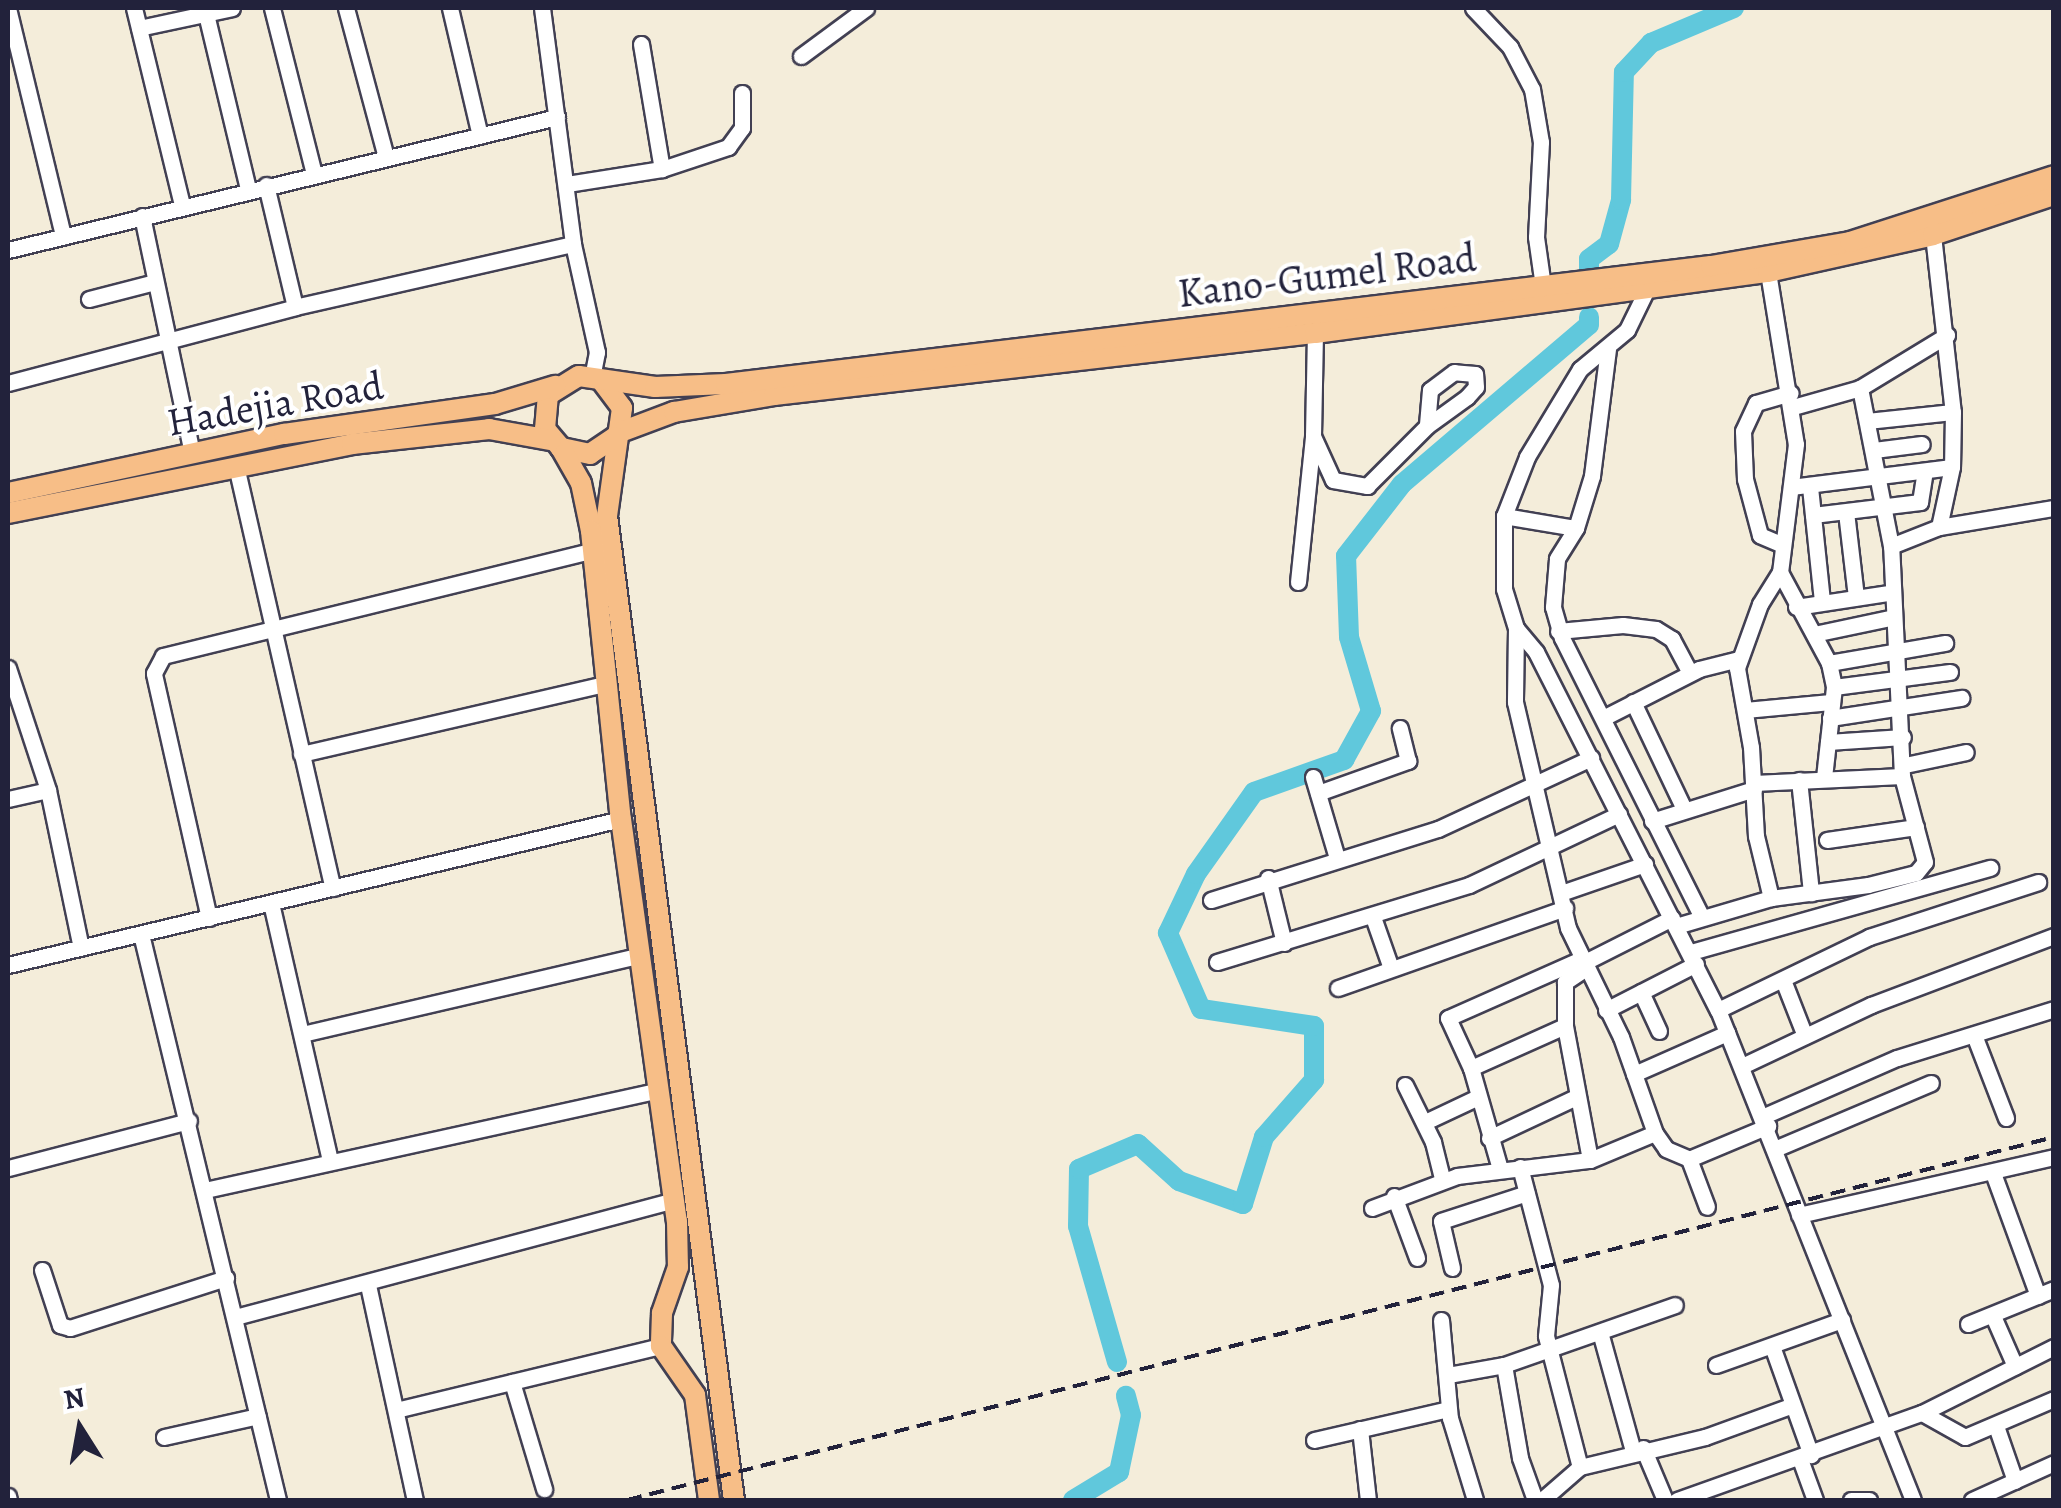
<!DOCTYPE html>
<html>
<head>
<meta charset="utf-8">
<style>
  body { margin:0 }
  #map { position:relative; width:2061px; height:1508px; overflow:hidden; background:#f4edda; font-family:Alegreya,serif }
  div>[style] { position:absolute }
  [style*='--x'] { left:calc(var(--x)*1px); top:calc(var(--y)*1px); width:calc(var(--w)*1px); rotate:calc(var(--a)*1deg) }
  .river>* { height:20px; margin:-10px; padding:0 10px; transform-origin:10px; border-radius:10px; background:#60c8dc }
  .roads { filter:drop-shadow(2px 0 #424053) drop-shadow(-2px 0 #424053) drop-shadow(0 2px #424053) drop-shadow(0 -2px #424053) }
  .minor>* { height:15px; margin:-7.5px; padding:0 7.5px; transform-origin:7.5px; border-radius:7.5px; background:#fff }
  .major>* { height:20px; margin:-10px; padding:0 10px; transform-origin:10px; border-radius:10px; background:#f7be87 }
  .rail>* { height:4px; margin-top:-2px; transform-origin:0; background:repeating-linear-gradient(90deg,#22223b 0 15px,transparent 0 23px) }
  span { translate:-50% -50%; white-space:nowrap; text-align:center; line-height:1.15; -webkit-text-stroke:8px #fff; paint-order:stroke }
  .street-label { font-size:40px; color:#22223b }
  .frame { position:absolute; inset:0; border:10px solid #22223b; pointer-events:none }
  .north { position:absolute; left:30px; top:1378px; width:100px; height:100px; -webkit-text-stroke:8px #fff; paint-order:stroke; rotate:349deg; font-size:28px; font-weight:700; line-height:40px; text-align:center; color:#22223b }
  .north::after { content:''; display:block; margin:auto; width:35px; height:45px; background:#22223b; clip-path:polygon(50% 0,100% 100%,50% 72%,0 100%) }
</style>
</head>
<body>
<div id="map">
  <div class="river">
    <div style="--x:1589;--y:274;--w:15;--a:-90"></div>
    <div style="--x:1589;--y:259;--w:25;--a:-37"></div>
    <div style="--x:1609;--y:244;--w:46;--a:-74.7"></div>
    <div style="--x:1621;--y:200;--w:128;--a:-88.7"></div>
    <div style="--x:1624;--y:72;--w:40;--a:-47"></div>
    <div style="--x:1651;--y:43;--w:90;--a:-22.9"></div>
    <div style="--x:1117;--y:1362;--w:141;--a:-106"></div>
    <div style="--x:1078;--y:1226;--w:57;--a:-89"></div>
    <div style="--x:1079;--y:1169;--w:64;--a:-23"></div>
    <div style="--x:1138;--y:1144;--w:55;--a:42.1"></div>
    <div style="--x:1179;--y:1181;--w:68;--a:19.8"></div>
    <div style="--x:1243;--y:1204;--w:70;--a:-72.6"></div>
    <div style="--x:1264;--y:1137;--w:76;--a:-48.7"></div>
    <div style="--x:1314;--y:1080;--w:54;--a:-90"></div>
    <div style="--x:1314;--y:1026;--w:114;--a:-171.4"></div>
    <div style="--x:1201;--y:1009;--w:83;--a:-113.5"></div>
    <div style="--x:1168;--y:933;--w:65;--a:-64.6"></div>
    <div style="--x:1196;--y:874;--w:100;--a:-54.7"></div>
    <div style="--x:1254;--y:792;--w:96;--a:-19.6"></div>
    <div style="--x:1344;--y:760;--w:56;--a:-61.1"></div>
    <div style="--x:1371;--y:711;--w:77;--a:-106.6"></div>
    <div style="--x:1349;--y:637;--w:81;--a:-92.1"></div>
    <div style="--x:1346;--y:556;--w:91;--a:-52.1"></div>
    <div style="--x:1402;--y:484;--w:245;--a:-40.4"></div>
    <div style="--x:1589;--y:325;--w:8;--a:-90"></div>
    <div style="--x:1073;--y:1500;--w:54;--a:-31.3"></div>
    <div style="--x:1119;--y:1472;--w:58;--a:-78.1"></div>
    <div style="--x:1131;--y:1415;--w:20;--a:-105"></div>
  </div>
  <div class="roads">
    <div class="minor">
      <div style="--x:8;--y:8;--w:235;--a:76.4"></div>
      <div style="--x:134;--y:8;--w:203;--a:76.3"></div>
      <div style="--x:272;--y:8;--w:171;--a:75.8"></div>
      <div style="--x:346;--y:8;--w:154;--a:75"></div>
      <div style="--x:450;--y:8;--w:131;--a:76.8"></div>
      <div style="--x:542;--y:8;--w:238;--a:82.5"></div>
      <div style="--x:573;--y:244;--w:111;--a:77.5"></div>
      <div style="--x:597;--y:352;--w:25;--a:101"></div>
      <div style="--x:1473;--y:8;--w:54;--a:46.5"></div>
      <div style="--x:1510;--y:47;--w:47;--a:62.4"></div>
      <div style="--x:1532;--y:89;--w:54;--a:80.4"></div>
      <div style="--x:1541;--y:142;--w:95;--a:93"></div>
      <div style="--x:1536;--y:237;--w:49;--a:81.9"></div>
      <div style="--x:206;--y:14;--w:180;--a:76.5"></div>
      <div style="--x:139;--y:28;--w:95;--a:-12.1"></div>
      <div style="--x:641;--y:44;--w:127;--a:80.5"></div>
      <div style="--x:801;--y:56;--w:81;--a:-36.4"></div>
      <div style="--x:567;--y:184;--w:96;--a:-9"></div>
      <div style="--x:662;--y:169;--w:70;--a:-18.4"></div>
      <div style="--x:728;--y:147;--w:24;--a:-54"></div>
      <div style="--x:742;--y:128;--w:35;--a:-90"></div>
      <div style="--x:266;--y:185;--w:125;--a:76.6"></div>
      <div style="--x:142;--y:216;--w:243;--a:78.1"></div>
      <div style="--x:1933;--y:235;--w:178;--a:83.6"></div>
      <div style="--x:1953;--y:412;--w:55;--a:91"></div>
      <div style="--x:1952;--y:467;--w:61;--a:102.2"></div>
      <div style="--x:8;--y:250;--w:565;--a:-13.62"></div>
      <div style="--x:1768;--y:272;--w:174;--a:80.8"></div>
      <div style="--x:1796;--y:444;--w:129;--a:97.1"></div>
      <div style="--x:1780;--y:572;--w:38;--a:122"></div>
      <div style="--x:1760;--y:604;--w:68;--a:109.8"></div>
      <div style="--x:1737;--y:668;--w:80;--a:80"></div>
      <div style="--x:1751;--y:747;--w:89;--a:86.8"></div>
      <div style="--x:1756;--y:836;--w:64;--a:76.4"></div>
      <div style="--x:1646;--y:291;--w:43;--a:116"></div>
      <div style="--x:1627;--y:330;--w:61;--a:140.3"></div>
      <div style="--x:1580;--y:369;--w:103;--a:121.1"></div>
      <div style="--x:1527;--y:457;--w:63;--a:111.3"></div>
      <div style="--x:1504;--y:516;--w:73;--a:90"></div>
      <div style="--x:1504;--y:589;--w:41;--a:72.9"></div>
      <div style="--x:1516;--y:628;--w:31;--a:50"></div>
      <div style="--x:1536;--y:652;--w:402;--a:63.1"></div>
      <div style="--x:1718;--y:1010;--w:527;--a:68.3"></div>
      <div style="--x:89;--y:299;--w:68;--a:-14.4"></div>
      <div style="--x:1608;--y:349;--w:128;--a:97.2"></div>
      <div style="--x:1592;--y:476;--w:54;--a:107.1"></div>
      <div style="--x:1576;--y:528;--w:36;--a:122"></div>
      <div style="--x:1557;--y:559;--w:48;--a:94.8"></div>
      <div style="--x:1553;--y:607;--w:32;--a:74"></div>
      <div style="--x:1562;--y:638;--w:312;--a:63.4"></div>
      <div style="--x:8;--y:383;--w:297;--a:-14.8"></div>
      <div style="--x:295;--y:307;--w:285;--a:-12.8"></div>
      <div style="--x:1793;--y:407;--w:70;--a:-15.8"></div>
      <div style="--x:1860;--y:388;--w:102;--a:-31.3"></div>
      <div style="--x:1867;--y:421;--w:86;--a:-6"></div>
      <div style="--x:1313;--y:436;--w:48;--a:65.6"></div>
      <div style="--x:1333;--y:480;--w:35;--a:10"></div>
      <div style="--x:1367;--y:486;--w:85;--a:-45"></div>
      <div style="--x:1427;--y:426;--w:49;--a:-35.9"></div>
      <div style="--x:1467;--y:397;--w:13;--a:-48"></div>
      <div style="--x:1476;--y:387;--w:13;--a:-94"></div>
      <div style="--x:1475;--y:374;--w:21;--a:-175"></div>
      <div style="--x:1454;--y:372;--w:30;--a:143"></div>
      <div style="--x:1430;--y:390;--w:36;--a:95"></div>
      <div style="--x:1874;--y:450;--w:48;--a:-7.1"></div>
      <div style="--x:236;--y:466;--w:433;--a:77.1"></div>
      <div style="--x:1791;--y:487;--w:162;--a:-7.1"></div>
      <div style="--x:1810;--y:487;--w:116;--a:84"></div>
      <div style="--x:1846;--y:512;--w:86;--a:83.3"></div>
      <div style="--x:1813;--y:515;--w:108;--a:-6.9"></div>
      <div style="--x:1920;--y:502;--w:31;--a:-81"></div>
      <div style="--x:1504;--y:516;--w:73;--a:9.5"></div>
      <div style="--x:1783;--y:545;--w:25;--a:-157"></div>
      <div style="--x:1760;--y:535;--w:58;--a:-105"></div>
      <div style="--x:1745;--y:479;--w:48;--a:-92.4"></div>
      <div style="--x:1743;--y:431;--w:31;--a:-65"></div>
      <div style="--x:1756;--y:403;--w:36;--a:-16"></div>
      <div style="--x:1891;--y:546;--w:52;--a:-21.6"></div>
      <div style="--x:1939;--y:527;--w:115;--a:-9.5"></div>
      <div style="--x:1780;--y:572;--w:103;--a:61.7"></div>
      <div style="--x:1829;--y:663;--w:25;--a:78"></div>
      <div style="--x:1834;--y:687;--w:92;--a:96.3"></div>
      <div style="--x:1298;--y:582;--w:147;--a:-84.1"></div>
      <div style="--x:1313;--y:436;--w:103;--a:-88.9"></div>
      <div style="--x:1796;--y:607;--w:94;--a:-8.6"></div>
      <div style="--x:1516;--y:628;--w:74;--a:90.8"></div>
      <div style="--x:1515;--y:702;--w:232;--a:76.8"></div>
      <div style="--x:1568;--y:928;--w:121;--a:64.1"></div>
      <div style="--x:1621;--y:1037;--w:102;--a:70.5"></div>
      <div style="--x:1655;--y:1133;--w:19;--a:55"></div>
      <div style="--x:1666;--y:1149;--w:25;--a:23"></div>
      <div style="--x:1689;--y:1159;--w:86;--a:-22.7"></div>
      <div style="--x:1558;--y:631;--w:65;--a:-5.3"></div>
      <div style="--x:1623;--y:625;--w:33;--a:7"></div>
      <div style="--x:1656;--y:629;--w:19;--a:32"></div>
      <div style="--x:1672;--y:639;--w:38;--a:62"></div>
      <div style="--x:1814;--y:634;--w:78;--a:-11.9"></div>
      <div style="--x:1829;--y:663;--w:118;--a:-9.8"></div>
      <div style="--x:8;--y:668;--w:128;--a:71.8"></div>
      <div style="--x:48;--y:790;--w:161;--a:78.2"></div>
      <div style="--x:1834;--y:687;--w:117;--a:-7.4"></div>
      <div style="--x:1633;--y:702;--w:116;--a:64.5"></div>
      <div style="--x:1745;--y:710;--w:86;--a:-5.3"></div>
      <div style="--x:1603;--y:718;--w:108;--a:-27"></div>
      <div style="--x:1699;--y:669;--w:41;--a:-14"></div>
      <div style="--x:1830;--y:718;--w:133;--a:-8.7"></div>
      <div style="--x:1828;--y:742;--w:75;--a:-3.8"></div>
      <div style="--x:301;--y:754;--w:315;--a:-13"></div>
      <div style="--x:1905;--y:765;--w:62;--a:-12"></div>
      <div style="--x:1313;--y:777;--w:84;--a:73.5"></div>
      <div style="--x:1799;--y:780;--w:114;--a:83.9"></div>
      <div style="--x:1754;--y:783;--w:148;--a:-2.7"></div>
      <div style="--x:1318;--y:793;--w:96;--a:-19.6"></div>
      <div style="--x:1408;--y:761;--w:34;--a:-104"></div>
      <div style="--x:8;--y:799;--w:41;--a:-12.7"></div>
      <div style="--x:1652;--y:821;--w:107;--a:-17.4"></div>
      <div style="--x:1827;--y:840;--w:90;--a:-8.3"></div>
      <div style="--x:1268;--y:878;--w:67;--a:76.2"></div>
      <div style="--x:1561;--y:893;--w:89;--a:-19"></div>
      <div style="--x:1211;--y:900;--w:238;--a:-17.4"></div>
      <div style="--x:1438;--y:829;--w:169;--a:-24.9"></div>
      <div style="--x:271;--y:903;--w:264;--a:77.1"></div>
      <div style="--x:1373;--y:917;--w:54;--a:70.6"></div>
      <div style="--x:209;--y:918;--w:251;--a:-102.7"></div>
      <div style="--x:154;--y:673;--w:19;--a:-62"></div>
      <div style="--x:163;--y:656;--w:443;--a:-13.8"></div>
      <div style="--x:1676;--y:926;--w:99;--a:-16.4"></div>
      <div style="--x:1771;--y:898;--w:98;--a:-7.6"></div>
      <div style="--x:1868;--y:885;--w:49;--a:-14"></div>
      <div style="--x:1916;--y:873;--w:14;--a:-51"></div>
      <div style="--x:1925;--y:862;--w:89;--a:-105"></div>
      <div style="--x:1902;--y:776;--w:230;--a:-92.7"></div>
      <div style="--x:1891;--y:546;--w:161;--a:-101.1"></div>
      <div style="--x:141;--y:934;--w:582;--a:76.39"></div>
      <div style="--x:1691;--y:952;--w:311;--a:-15.7"></div>
      <div style="--x:1217;--y:962;--w:264;--a:-17"></div>
      <div style="--x:1469;--y:885;--w:166;--a:-25.3"></div>
      <div style="--x:1581;--y:964;--w:102;--a:-26.8"></div>
      <div style="--x:8;--y:965;--w:630;--a:-13.4"></div>
      <div style="--x:1583;--y:970;--w:22;--a:146"></div>
      <div style="--x:1565;--y:982;--w:44;--a:90"></div>
      <div style="--x:1565;--y:1026;--w:136;--a:79.4"></div>
      <div style="--x:1783;--y:980;--w:60;--a:68.6"></div>
      <div style="--x:1338;--y:988;--w:241;--a:-19.4"></div>
      <div style="--x:1641;--y:992;--w:43;--a:65.2"></div>
      <div style="--x:1606;--y:1010;--w:101;--a:-27.1"></div>
      <div style="--x:1718;--y:1010;--w:168;--a:-25.8"></div>
      <div style="--x:1869;--y:937;--w:178;--a:-18"></div>
      <div style="--x:302;--y:1034;--w:345;--a:-13.1"></div>
      <div style="--x:1974;--y:1035;--w:89;--a:68.9"></div>
      <div style="--x:1742;--y:1066;--w:143;--a:-25.3"></div>
      <div style="--x:1871;--y:1005;--w:196;--a:-20.7"></div>
      <div style="--x:1471;--y:1068;--w:103;--a:-24.1"></div>
      <div style="--x:1634;--y:1074;--w:102;--a:-23.8"></div>
      <div style="--x:1405;--y:1085;--w:64;--a:63.8"></div>
      <div style="--x:1433;--y:1142;--w:38;--a:76"></div>
      <div style="--x:1764;--y:1116;--w:145;--a:-23.6"></div>
      <div style="--x:1897;--y:1058;--w:164;--a:-17.3"></div>
      <div style="--x:1425;--y:1122;--w:56;--a:-25.2"></div>
      <div style="--x:1489;--y:1138;--w:96;--a:-25.2"></div>
      <div style="--x:1777;--y:1148;--w:167;--a:-22.9"></div>
      <div style="--x:1689;--y:1159;--w:51;--a:69.4"></div>
      <div style="--x:1520;--y:1167;--w:122;--a:75.3"></div>
      <div style="--x:1551;--y:1285;--w:51;--a:95.6"></div>
      <div style="--x:1546;--y:1336;--w:135;--a:75.5"></div>
      <div style="--x:8;--y:1168;--w:187;--a:-14.6"></div>
      <div style="--x:1500;--y:1169;--w:105;--a:-106"></div>
      <div style="--x:1471;--y:1068;--w:55;--a:-114.7"></div>
      <div style="--x:1448;--y:1018;--w:143;--a:-23.9"></div>
      <div style="--x:1993;--y:1173;--w:131;--a:69.9"></div>
      <div style="--x:205;--y:1190;--w:464;--a:-12.4"></div>
      <div style="--x:1394;--y:1196;--w:66;--a:69.6"></div>
      <div style="--x:1372;--y:1208;--w:91;--a:-20.6"></div>
      <div style="--x:1457;--y:1176;--w:134;--a:-6.9"></div>
      <div style="--x:1590;--y:1160;--w:70;--a:-22.6"></div>
      <div style="--x:1799;--y:1215;--w:262;--a:-12.8"></div>
      <div style="--x:1452;--y:1268;--w:48;--a:-103.2"></div>
      <div style="--x:1441;--y:1221;--w:90;--a:-18"></div>
      <div style="--x:42;--y:1270;--w:58;--a:71.9"></div>
      <div style="--x:60;--y:1325;--w:10;--a:17"></div>
      <div style="--x:70;--y:1328;--w:164;--a:-17.8"></div>
      <div style="--x:368;--y:1285;--w:220;--a:77.7"></div>
      <div style="--x:1993;--y:1316;--w:55;--a:66.3"></div>
      <div style="--x:235;--y:1317;--w:454;--a:-14.9"></div>
      <div style="--x:1441;--y:1320;--w:98;--a:84.8"></div>
      <div style="--x:1450;--y:1418;--w:86;--a:73"></div>
      <div style="--x:1968;--y:1324;--w:93;--a:-22.1"></div>
      <div style="--x:1600;--y:1332;--w:123;--a:74.5"></div>
      <div style="--x:1772;--y:1346;--w:116;--a:70.3"></div>
      <div style="--x:1504;--y:1365;--w:94;--a:80.2"></div>
      <div style="--x:1520;--y:1458;--w:45;--a:70.3"></div>
      <div style="--x:1716;--y:1365;--w:134;--a:-19.7"></div>
      <div style="--x:1448;--y:1375;--w:57;--a:-10.1"></div>
      <div style="--x:1504;--y:1365;--w:181;--a:-19.3"></div>
      <div style="--x:512;--y:1382;--w:112;--a:73.3"></div>
      <div style="--x:396;--y:1410;--w:273;--a:-13.6"></div>
      <div style="--x:1922;--y:1413;--w:49;--a:29.2"></div>
      <div style="--x:1965;--y:1437;--w:97;--a:-23.1"></div>
      <div style="--x:1996;--y:1426;--w:58;--a:70.9"></div>
      <div style="--x:1360;--y:1429;--w:71;--a:83.6"></div>
      <div style="--x:164;--y:1437;--w:96;--a:-12.6"></div>
      <div style="--x:1314;--y:1440;--w:138;--a:-13"></div>
      <div style="--x:1643;--y:1448;--w:56;--a:67.1"></div>
      <div style="--x:1800;--y:1459;--w:44;--a:69.9"></div>
      <div style="--x:8;--y:1496;--w:4;--a:76"></div>
      <div style="--x:1542;--y:1500;--w:50;--a:-41"></div>
      <div style="--x:1580;--y:1467;--w:129;--a:-13.5"></div>
      <div style="--x:1705;--y:1437;--w:90;--a:-20"></div>
      <div style="--x:1677;--y:1500;--w:260;--a:-19.6"></div>
      <div style="--x:1922;--y:1413;--w:148;--a:-26.6"></div>
      <div style="--x:1851;--y:1500;--w:18;--a:0"></div>
      <div style="--x:1972;--y:1500;--w:90;--a:-24.3"></div>
    </div>
    <div class="major">
      <div style="--x:601;--y:380;--w:35;--a:53"></div>
      <div style="--x:622;--y:408;--w:109;--a:97.9"></div>
      <div style="--x:607;--y:516;--w:992;--a:82.65"></div>
      <div style="--x:618;--y:433;--w:60;--a:-20.6"></div>
      <div style="--x:674;--y:412;--w:101;--a:-9.6"></div>
      <div style="--x:774;--y:395;--w:545;--a:-6.54"></div>
      <div style="--x:1315;--y:333;--w:457;--a:-7.7"></div>
      <div style="--x:1768;--y:272;--w:169;--a:-12.6"></div>
      <div style="--x:1933;--y:235;--w:127;--a:-18.3"></div>
      <div style="--x:615;--y:437;--w:30;--a:146"></div>
      <div style="--x:590;--y:454;--w:30;--a:-168"></div>
      <div style="--x:561;--y:448;--w:25;--a:-130"></div>
      <div style="--x:545;--y:429;--w:34;--a:-85"></div>
      <div style="--x:548;--y:395;--w:36;--a:-32"></div>
      <div style="--x:579;--y:376;--w:77;--a:8.2"></div>
      <div style="--x:655;--y:387;--w:71;--a:-2.4"></div>
      <div style="--x:726;--y:384;--w:992;--a:-6.83"></div>
      <div style="--x:1711;--y:266;--w:141;--a:-9.8"></div>
      <div style="--x:1850;--y:242;--w:214;--a:-17.9"></div>
      <div style="--x:561;--y:448;--w:40;--a:60.3"></div>
      <div style="--x:581;--y:483;--w:49;--a:78.2"></div>
      <div style="--x:591;--y:531;--w:290;--a:84.1"></div>
      <div style="--x:621;--y:819;--w:406;--a:82.1"></div>
      <div style="--x:677;--y:1221;--w:46;--a:88.8"></div>
      <div style="--x:678;--y:1267;--w:49;--a:109.2"></div>
      <div style="--x:662;--y:1313;--w:33;--a:92"></div>
      <div style="--x:661;--y:1346;--w:60;--a:55.2"></div>
      <div style="--x:695;--y:1395;--w:106;--a:82.4"></div>
      <div style="--x:8;--y:493;--w:282;--a:-12.1"></div>
      <div style="--x:284;--y:434;--w:213;--a:-8.1"></div>
      <div style="--x:495;--y:404;--w:63;--a:-16.7"></div>
      <div style="--x:8;--y:513;--w:351;--a:-11.3"></div>
      <div style="--x:352;--y:444;--w:138;--a:-6.2"></div>
      <div style="--x:489;--y:429;--w:63;--a:10.1"></div>
    </div>
  </div>
  <div class="rail">
    <div style="--x:627;--y:1500;--w:1472;--a:-14.27"></div>
  </div>
  <div class="street-label">
    <span style="left:1327px;top:276px;rotate:-7deg">Kano-Gumel Road</span>
    <span style="left:275px;top:404px;rotate:-10deg">Hadejia Road</span>
  </div>
  <div class="frame"></div>
  <div class="north">N</div>
</div>
</body>
</html>
